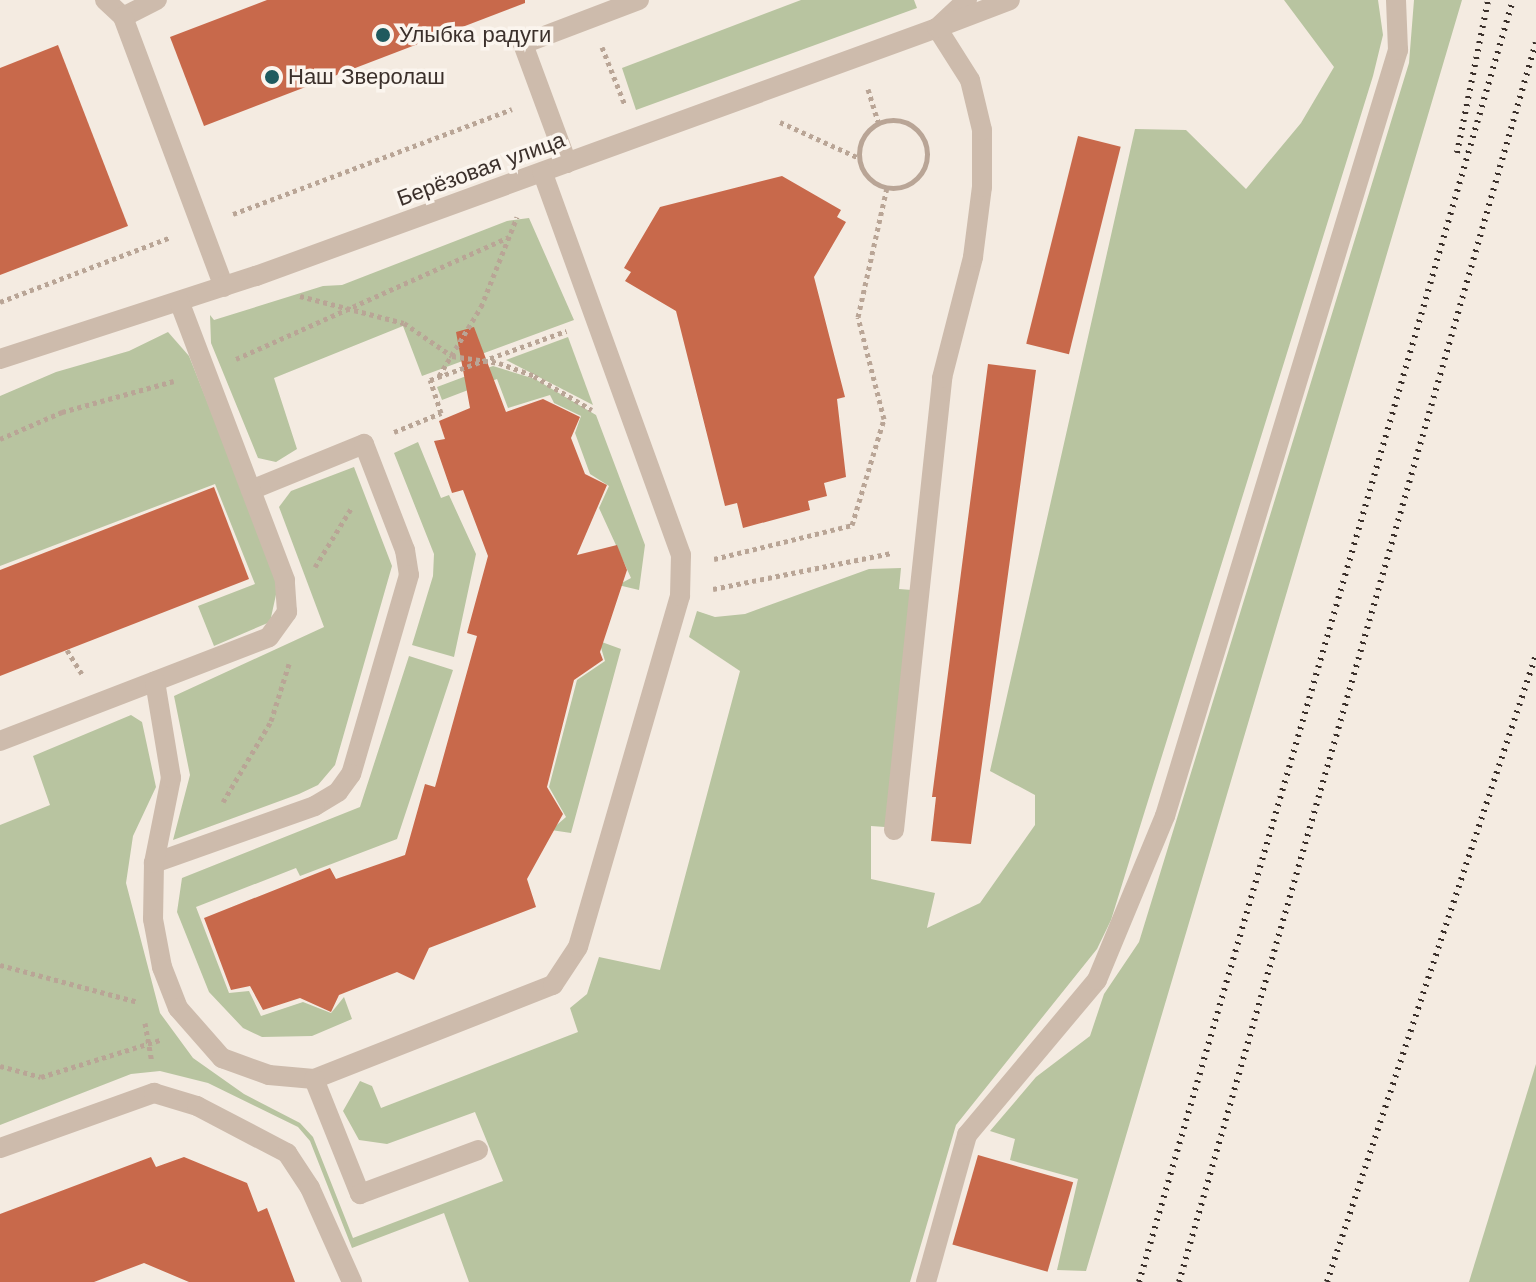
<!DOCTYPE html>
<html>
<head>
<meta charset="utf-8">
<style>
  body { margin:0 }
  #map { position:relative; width:1536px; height:1282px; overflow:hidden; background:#f4ebe1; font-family:"Work Sans",sans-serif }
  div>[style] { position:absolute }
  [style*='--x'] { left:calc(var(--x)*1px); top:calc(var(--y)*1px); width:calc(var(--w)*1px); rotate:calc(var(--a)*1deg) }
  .green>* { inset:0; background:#b8c4a0 }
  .building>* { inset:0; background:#c8694b; transform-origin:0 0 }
  .path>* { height:5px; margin-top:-2.5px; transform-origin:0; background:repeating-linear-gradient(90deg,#b9a596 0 4px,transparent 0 8px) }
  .path>.ring { margin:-2.5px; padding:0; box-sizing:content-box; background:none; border:5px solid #b9a596; border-radius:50% }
  .minor>* { height:20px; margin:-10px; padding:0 10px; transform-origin:10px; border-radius:10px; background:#cdbbac }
  .rail>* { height:6px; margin-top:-3px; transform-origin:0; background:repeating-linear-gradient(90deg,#3b302b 0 2px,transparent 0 8px) }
  .dots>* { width:22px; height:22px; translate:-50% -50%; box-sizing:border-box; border:4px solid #fbf5ee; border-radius:50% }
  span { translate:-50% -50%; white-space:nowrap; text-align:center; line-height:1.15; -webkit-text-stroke:7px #fbf5ee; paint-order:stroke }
  .poi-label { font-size:22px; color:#3b302b }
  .left { translate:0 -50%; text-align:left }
  .street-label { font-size:22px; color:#3b302b }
</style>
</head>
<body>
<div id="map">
  <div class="green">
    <div style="clip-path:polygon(801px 0,914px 0,917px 8px,636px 110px,622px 68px)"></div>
    <div style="clip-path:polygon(1284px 0,1378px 0,1383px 35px,1373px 76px,1111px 920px,1097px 949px,956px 1125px,910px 1282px,469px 1282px,444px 1213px,352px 1248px,310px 1141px,298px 1127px,208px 1083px,160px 1071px,131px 1074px,0 1125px,0 825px,50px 805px,33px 756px,131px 715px,142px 722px,156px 787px,133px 836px,126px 883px,160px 1013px,193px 1058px,244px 1094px,300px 1123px,313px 1137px,353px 1238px,503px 1181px,475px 1112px,387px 1144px,359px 1140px,343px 1111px,360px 1081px,372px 1086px,381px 1108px,578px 1032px,570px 1008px,587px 994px,599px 957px,660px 970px,740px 671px,689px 637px,697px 611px,715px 617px,745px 614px,869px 569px,901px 568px,899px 589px,912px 590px,885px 827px,871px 826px,871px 879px,935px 893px,927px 928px,980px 903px,1035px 825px,1035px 795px,990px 771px,1135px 129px,1186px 130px,1246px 189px,1301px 123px,1334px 67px)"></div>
    <div style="clip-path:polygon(1414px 0,1462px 0,1086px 1271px,1057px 1270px,1078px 1179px,1010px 1160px,1015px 1139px,990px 1131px,1036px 1077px,1090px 1036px,1104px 994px,1139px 942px,1409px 63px)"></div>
    <div style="clip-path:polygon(529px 218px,574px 320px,422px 376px,403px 326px,274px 378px,297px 449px,276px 462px,258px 458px,211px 343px,210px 315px,214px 320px,323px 286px,342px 285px,507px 221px)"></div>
    <div style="clip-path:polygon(168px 332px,189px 356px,279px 581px,270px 622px,214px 646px,198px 606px,255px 584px,215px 484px,0 566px,0 396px,56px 372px,129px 351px)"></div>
    <div style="clip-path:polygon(568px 337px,593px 405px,506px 360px)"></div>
    <div style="clip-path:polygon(493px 366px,535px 379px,596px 415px,645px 545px,639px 590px,618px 585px,631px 578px,599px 508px,609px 486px,590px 474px,575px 433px,581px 416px,554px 403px,550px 395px,508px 408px,497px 379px,442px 400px,437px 387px)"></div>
    <div style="clip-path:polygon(418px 442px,441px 498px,449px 495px,476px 554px,454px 657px,412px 645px,433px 576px,434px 554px,394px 453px)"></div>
    <div style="clip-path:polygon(354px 467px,392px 566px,335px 765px,318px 785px,299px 794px,173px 840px,190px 775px,174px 696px,324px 627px,279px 507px,291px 491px)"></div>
    <div style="clip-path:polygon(599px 641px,621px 649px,571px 833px,551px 830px,566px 817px,549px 787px,577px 680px,605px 661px)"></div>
    <div style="clip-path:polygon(409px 656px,453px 670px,397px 839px,300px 876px,296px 868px,196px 907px,229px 993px,249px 991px,261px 1016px,303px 1002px,331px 1013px,344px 997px,352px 1019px,312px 1036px,262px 1037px,243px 1028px,209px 992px,177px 912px,182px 878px,360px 807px)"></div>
    <div style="clip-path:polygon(1536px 1064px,1536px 1282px,1469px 1282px)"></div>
  </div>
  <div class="building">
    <div style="clip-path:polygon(267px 0,525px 0,525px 3px,204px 126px,170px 37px)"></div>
    <div style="clip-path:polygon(58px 45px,128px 226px,0 275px,0 68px)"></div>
    <div style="left:1078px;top:136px;width:44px;height:214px;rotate:14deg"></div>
    <div style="clip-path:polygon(782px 176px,841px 210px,837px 217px,846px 222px,814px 277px,845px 397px,837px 399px,846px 477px,824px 483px,827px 496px,808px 501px,810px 510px,743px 528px,737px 503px,725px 506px,676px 311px,625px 281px,631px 272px,624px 268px,660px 207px)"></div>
    <div style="clip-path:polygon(474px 327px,506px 412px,543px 399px,580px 417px,571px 438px,585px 474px,607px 485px,577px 555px,617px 545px,627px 570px,600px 652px,603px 660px,574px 680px,547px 787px,563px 814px,527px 879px,536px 907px,429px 948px,414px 980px,397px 972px,339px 995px,331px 1012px,300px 998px,263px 1010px,250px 986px,231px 990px,204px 918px,330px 868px,336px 879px,405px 855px,425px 784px,435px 787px,477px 636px,467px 633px,488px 556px,463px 490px,452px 493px,434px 441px,445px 439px,439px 421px,470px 408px,456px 332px)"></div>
    <div style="clip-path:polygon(988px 364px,1036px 370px,971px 844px,931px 841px,936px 797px,932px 797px)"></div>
    <div style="clip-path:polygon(214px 487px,249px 579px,0 676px,0 570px)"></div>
    <div style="left:978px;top:1155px;width:99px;height:93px;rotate:16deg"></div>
    <div style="clip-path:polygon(151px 1157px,156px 1167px,184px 1157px,247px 1183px,258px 1212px,267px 1208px,295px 1282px,189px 1282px,144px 1263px,94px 1282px,0 1282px,0 1214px)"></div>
  </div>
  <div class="path">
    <div style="--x:602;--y:47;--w:62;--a:68.4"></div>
    <div style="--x:868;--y:89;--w:34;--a:73"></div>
    <div class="ring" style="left:859px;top:120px;width:63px;height:63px"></div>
    <div style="--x:780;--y:122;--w:87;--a:24.5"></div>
    <div style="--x:233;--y:214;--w:298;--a:-20.6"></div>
    <div style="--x:300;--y:296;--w:107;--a:14.6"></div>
    <div style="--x:404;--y:323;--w:58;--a:34.5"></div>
    <div style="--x:452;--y:356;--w:48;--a:8.5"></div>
    <div style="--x:499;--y:363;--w:37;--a:20"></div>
    <div style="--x:534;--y:376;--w:67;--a:30.4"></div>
    <div style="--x:0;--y:302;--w:183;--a:-20.8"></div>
    <div style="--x:236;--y:359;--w:299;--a:-24.1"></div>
    <div style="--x:439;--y:376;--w:81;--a:-58.7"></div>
    <div style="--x:481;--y:307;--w:97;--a:-68.2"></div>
    <div style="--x:394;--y:432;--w:51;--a:-22"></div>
    <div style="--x:441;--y:413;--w:35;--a:-108"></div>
    <div style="--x:430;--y:380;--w:145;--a:-19.8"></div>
    <div style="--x:0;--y:439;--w:68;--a:-23.5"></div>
    <div style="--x:62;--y:412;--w:116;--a:-15.5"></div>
    <div style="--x:714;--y:559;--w:142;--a:-13.8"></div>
    <div style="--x:852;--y:525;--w:111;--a:-73.2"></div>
    <div style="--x:884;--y:419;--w:105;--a:-104.3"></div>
    <div style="--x:858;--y:317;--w:133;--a:-77.4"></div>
    <div style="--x:315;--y:567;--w:70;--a:-58.3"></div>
    <div style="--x:713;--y:589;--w:182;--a:-11.4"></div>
    <div style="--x:67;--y:650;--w:28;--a:58"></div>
    <div style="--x:223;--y:802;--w:94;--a:-59.3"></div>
    <div style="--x:271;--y:721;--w:60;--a:-72.5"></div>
    <div style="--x:0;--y:965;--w:143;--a:15"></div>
    <div style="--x:145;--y:1023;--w:39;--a:80"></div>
    <div style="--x:0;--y:1066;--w:42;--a:15"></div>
    <div style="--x:41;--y:1077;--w:125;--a:-17.3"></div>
  </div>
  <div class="minor">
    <div style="--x:105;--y:0;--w:25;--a:43"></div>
    <div style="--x:123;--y:17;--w:38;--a:-27"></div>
    <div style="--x:123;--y:17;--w:288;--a:69.5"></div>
    <div style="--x:567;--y:163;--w:127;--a:-110.3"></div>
    <div style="--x:523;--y:44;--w:124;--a:-20.8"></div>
    <div style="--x:0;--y:359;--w:269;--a:-18"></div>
    <div style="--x:256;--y:276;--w:725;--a:-20.01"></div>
    <div style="--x:937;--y:28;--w:41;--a:-43"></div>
    <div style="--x:251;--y:490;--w:122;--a:-22.2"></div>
    <div style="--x:364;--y:444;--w:114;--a:68.9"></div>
    <div style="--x:405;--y:550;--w:25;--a:81"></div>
    <div style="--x:409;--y:575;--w:207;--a:106.2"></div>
    <div style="--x:351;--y:774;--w:22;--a:126"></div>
    <div style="--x:338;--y:792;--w:27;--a:149"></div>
    <div style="--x:315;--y:806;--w:171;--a:160.5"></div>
    <div style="--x:154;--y:863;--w:56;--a:91"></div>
    <div style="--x:153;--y:919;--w:49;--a:79.4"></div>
    <div style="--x:162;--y:967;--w:44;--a:68.7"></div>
    <div style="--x:178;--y:1008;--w:67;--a:48.7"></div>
    <div style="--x:222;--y:1058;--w:50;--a:19.9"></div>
    <div style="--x:269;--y:1075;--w:45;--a:5.1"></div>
    <div style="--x:314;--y:1079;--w:257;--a:-21.5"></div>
    <div style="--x:553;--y:985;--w:45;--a:-56.7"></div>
    <div style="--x:578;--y:947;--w:366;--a:-73.8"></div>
    <div style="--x:680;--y:596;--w:41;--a:-88.6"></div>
    <div style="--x:681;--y:555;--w:407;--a:-109.9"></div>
    <div style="--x:0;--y:741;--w:288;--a:-21.1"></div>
    <div style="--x:269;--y:637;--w:31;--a:-54"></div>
    <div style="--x:287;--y:612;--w:32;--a:-94"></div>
    <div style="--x:285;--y:580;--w:298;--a:-110.8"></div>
    <div style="--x:894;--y:830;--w:455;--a:-83.9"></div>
    <div style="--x:942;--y:378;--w:125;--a:-75.6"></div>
    <div style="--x:973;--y:257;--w:71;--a:-82.7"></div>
    <div style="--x:982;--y:187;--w:57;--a:-90"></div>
    <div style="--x:982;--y:130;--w:51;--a:-103.5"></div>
    <div style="--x:970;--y:80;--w:62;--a:-122.4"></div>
    <div style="--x:937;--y:28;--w:78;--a:-21"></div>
    <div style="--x:154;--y:863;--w:87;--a:-78.7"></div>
    <div style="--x:171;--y:778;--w:98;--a:-99.4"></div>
    <div style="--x:314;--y:1079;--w:124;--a:68.2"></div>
    <div style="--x:360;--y:1194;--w:126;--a:-20.4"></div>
    <div style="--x:0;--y:1148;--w:164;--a:-19.7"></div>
    <div style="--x:154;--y:1093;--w:45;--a:16.8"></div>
    <div style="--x:197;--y:1106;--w:102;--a:27.6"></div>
    <div style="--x:287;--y:1153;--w:42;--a:56.7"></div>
    <div style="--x:310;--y:1188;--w:103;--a:65.9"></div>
    <div style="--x:926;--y:1282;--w:153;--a:-74.4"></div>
    <div style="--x:967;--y:1135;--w:202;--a:-50"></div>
    <div style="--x:1097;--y:980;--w:178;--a:-67.5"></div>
    <div style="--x:1165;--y:816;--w:801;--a:-73.08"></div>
    <div style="--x:1398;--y:50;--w:50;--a:-92.3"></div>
  </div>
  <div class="rail">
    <div style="--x:1457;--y:153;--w:156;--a:-78.5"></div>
    <div style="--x:1139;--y:1282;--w:1335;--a:-73.74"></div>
    <div style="--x:1179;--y:1282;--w:1290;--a:-73.94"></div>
    <div style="--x:1327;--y:1282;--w:661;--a:-71.57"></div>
  </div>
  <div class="dots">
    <div style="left:383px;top:35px;background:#1f5a5e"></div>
    <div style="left:272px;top:77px;background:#1f5a5e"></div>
  </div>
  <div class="poi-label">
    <span class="left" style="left:399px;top:35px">Улыбка радуги</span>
    <span class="left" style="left:288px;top:77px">Наш Зверолаш</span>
  </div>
  <div class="street-label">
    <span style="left:481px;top:169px;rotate:-20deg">Берёзовая улица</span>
  </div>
</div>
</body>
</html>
